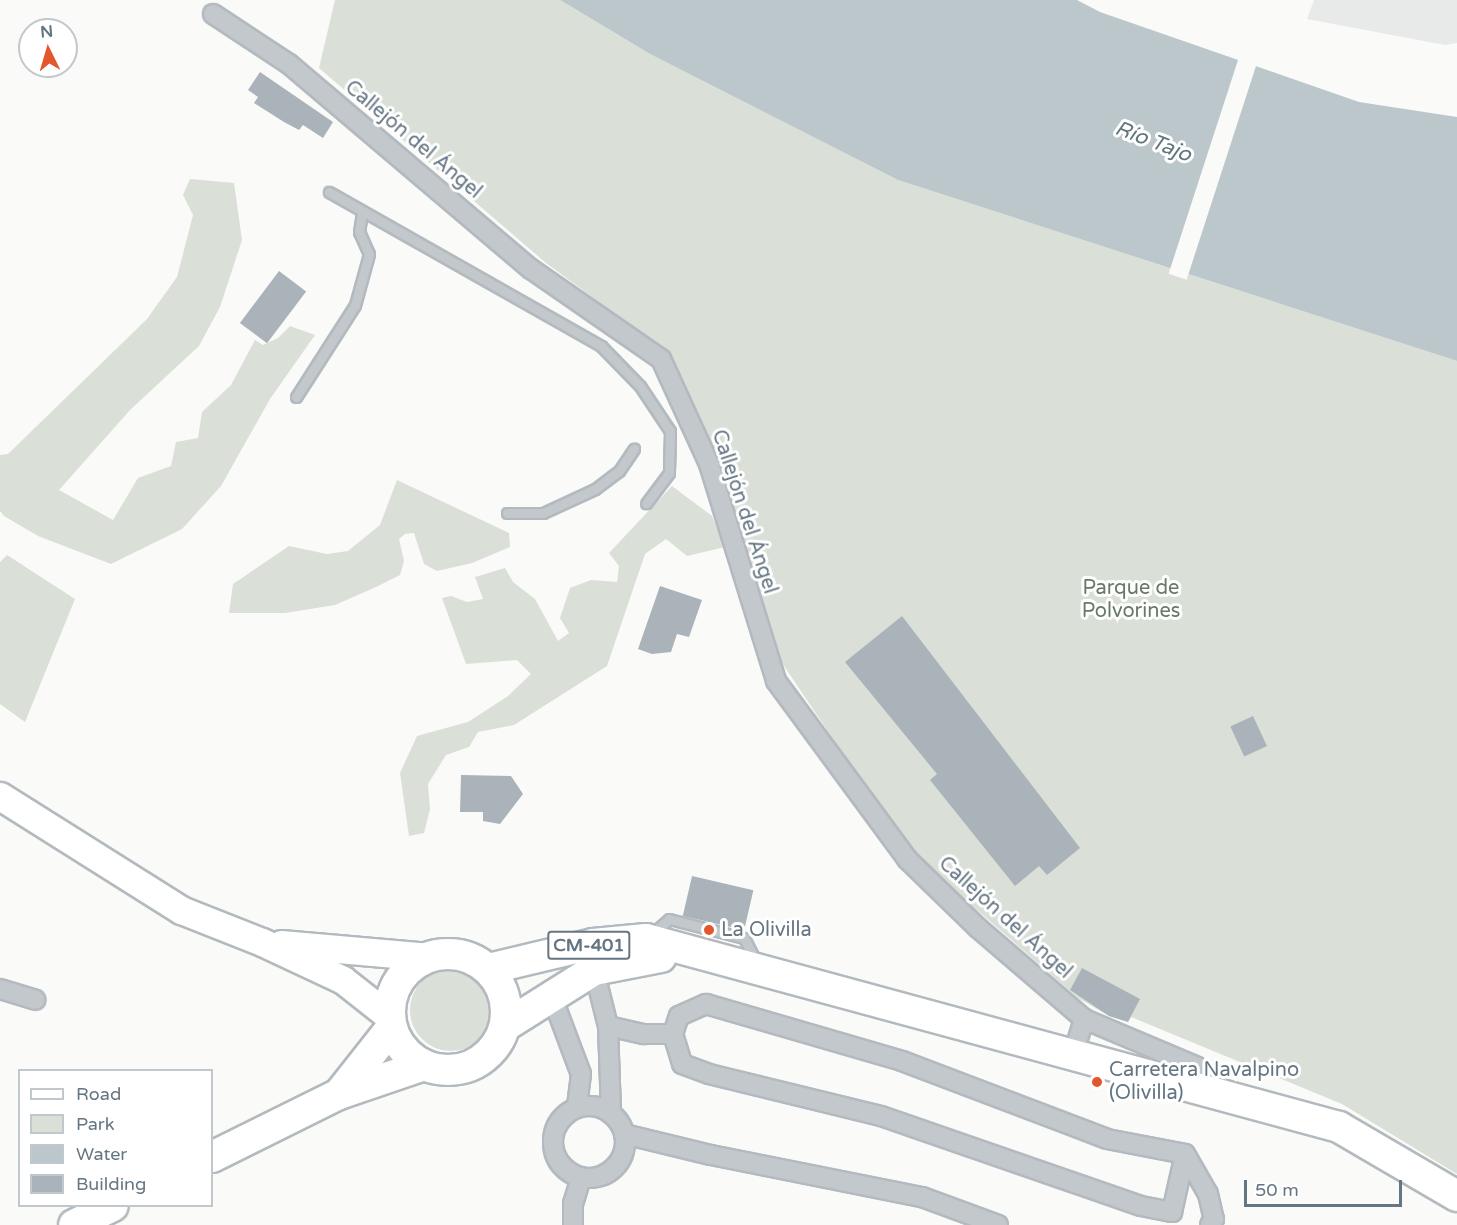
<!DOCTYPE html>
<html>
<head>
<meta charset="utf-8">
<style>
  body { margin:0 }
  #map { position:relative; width:1457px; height:1225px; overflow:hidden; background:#fafaf8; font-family:"Varela Round",sans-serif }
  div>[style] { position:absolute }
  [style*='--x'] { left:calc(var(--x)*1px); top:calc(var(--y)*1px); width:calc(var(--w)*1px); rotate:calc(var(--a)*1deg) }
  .built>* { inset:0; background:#e8e9e9 }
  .green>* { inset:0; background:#dadfd7 }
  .round { border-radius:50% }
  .water>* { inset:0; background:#bbc7cb }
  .pier>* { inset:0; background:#fafaf8; transform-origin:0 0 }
  .building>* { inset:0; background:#aab3b9; transform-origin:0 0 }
  .roads { filter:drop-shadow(2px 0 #b3babf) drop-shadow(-2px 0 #b3babf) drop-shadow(0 2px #b3babf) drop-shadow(0 -2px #b3babf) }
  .service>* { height:9px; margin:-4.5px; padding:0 4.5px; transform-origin:4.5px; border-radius:4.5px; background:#c3c8cc }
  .minor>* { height:18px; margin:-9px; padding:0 9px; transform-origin:9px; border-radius:9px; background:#c3c8cc }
  .minor>.ring { margin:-9px; padding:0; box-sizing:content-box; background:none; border:18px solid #c3c8cc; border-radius:50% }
  .secondary>* { height:27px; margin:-13.5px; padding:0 13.5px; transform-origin:13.5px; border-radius:13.5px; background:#fff }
  .primary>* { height:30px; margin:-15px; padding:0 15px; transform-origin:15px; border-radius:15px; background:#fff }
  .primary>.ring { margin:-15px; padding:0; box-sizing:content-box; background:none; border:30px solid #fff; border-radius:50% }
  .dots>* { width:16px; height:16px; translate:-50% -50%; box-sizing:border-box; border:3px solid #fff; border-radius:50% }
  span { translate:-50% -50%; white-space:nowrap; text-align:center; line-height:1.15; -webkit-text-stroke:6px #fff; paint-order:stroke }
  .shield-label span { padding:2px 4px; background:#fff; border:2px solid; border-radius:4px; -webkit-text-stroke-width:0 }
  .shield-label { font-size:18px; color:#657683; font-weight:700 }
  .street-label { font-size:20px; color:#657683 }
  .park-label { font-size:20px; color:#687a64 }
  .poi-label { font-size:20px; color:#657683 }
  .left { translate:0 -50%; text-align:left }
  .water-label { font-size:21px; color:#60757c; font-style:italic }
  .legend { position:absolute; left:18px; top:1069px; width:195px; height:138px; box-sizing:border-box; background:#fff; border:2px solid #c1c8cd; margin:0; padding:8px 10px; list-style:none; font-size:18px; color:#657683 }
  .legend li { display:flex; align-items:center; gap:12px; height:30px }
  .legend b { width:30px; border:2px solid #c1c8cd }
  .north { position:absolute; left:18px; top:18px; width:60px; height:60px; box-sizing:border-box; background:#fff; border:2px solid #c1c8cd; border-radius:50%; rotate:355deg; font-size:16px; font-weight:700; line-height:24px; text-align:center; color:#657683 }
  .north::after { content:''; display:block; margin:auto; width:21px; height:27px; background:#e4572e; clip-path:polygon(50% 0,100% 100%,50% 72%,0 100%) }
  .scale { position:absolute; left:1244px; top:1180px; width:158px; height:27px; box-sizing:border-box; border:3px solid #657683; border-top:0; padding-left:8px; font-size:18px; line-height:21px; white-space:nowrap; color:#657683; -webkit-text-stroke:4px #fff; paint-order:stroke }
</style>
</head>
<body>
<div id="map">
  <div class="built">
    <div style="clip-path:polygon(1314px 0,1457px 0,1457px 43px,1445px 45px,1307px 19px)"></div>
  </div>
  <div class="green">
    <div style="clip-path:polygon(335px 0,560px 0,650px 54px,898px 180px,1457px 361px,1457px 1174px,1342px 1104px,1131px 1017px,1128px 1022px,1109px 1016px,1078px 998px,907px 849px,778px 657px,712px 443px,666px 351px,546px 263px,319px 68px)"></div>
    <div style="clip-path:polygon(190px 179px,234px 183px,242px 240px,220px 307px,199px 346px,130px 410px,59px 490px,113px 520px,138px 478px,171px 466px,176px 442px,198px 438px,202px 412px,231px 385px,255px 340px,263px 345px,278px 338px,290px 326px,315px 335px,270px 399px,221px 486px,182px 529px,111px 564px,38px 536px,4px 516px,0 511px,0 455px,8px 454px,147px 319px,177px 277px,193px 215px,183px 195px)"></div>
    <div style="clip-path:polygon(397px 480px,509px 533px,510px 547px,472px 563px,437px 571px,424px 564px,414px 533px,405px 534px,399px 539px,404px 561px,400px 575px,376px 587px,335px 605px,285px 613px,229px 613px,233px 584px,289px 546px,327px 554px,348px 551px,380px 525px)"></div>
    <div style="clip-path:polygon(672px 486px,712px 516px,725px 547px,687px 556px,666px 539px,645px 554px,607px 666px,514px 725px,478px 732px,469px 747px,446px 755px,428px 784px,430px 809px,424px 833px,409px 836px,400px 773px,417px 736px,468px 722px,508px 696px,531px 674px,517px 660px,466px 664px,442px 598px,451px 596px,467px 602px,483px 599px,475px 577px,505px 568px,513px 582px,535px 599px,558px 641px,569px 633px,560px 618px,570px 588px,591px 580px,617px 582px,619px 566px,609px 553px)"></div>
    <div style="clip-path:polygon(7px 555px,75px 599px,25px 722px,0 704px,0 562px)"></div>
    <div class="round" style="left:410px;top:969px;width:82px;height:82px"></div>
  </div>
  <div class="water">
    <div style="clip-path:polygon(560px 0,1077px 0,1100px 12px,1359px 102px,1457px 117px,1457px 361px,898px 180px,650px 54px)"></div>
  </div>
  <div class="pier">
    <div style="left:1239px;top:57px;width:19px;height:228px;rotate:18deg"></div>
  </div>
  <div class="building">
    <div style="clip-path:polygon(260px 72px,333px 122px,323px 138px,303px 125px,299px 130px,284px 122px,254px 103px,258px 97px,248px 90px)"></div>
    <div style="left:279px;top:271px;width:34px;height:65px;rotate:37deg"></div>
    <div style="clip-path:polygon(660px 586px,702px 600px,689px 637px,677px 634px,671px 652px,652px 654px,638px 649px)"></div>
    <div style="clip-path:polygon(902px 616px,1080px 848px,1047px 875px,1039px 866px,1015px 886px,930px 780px,937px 774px,845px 662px)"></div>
    <div style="left:1253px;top:716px;width:33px;height:25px;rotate:65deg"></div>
    <div style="clip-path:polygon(461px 775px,511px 776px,523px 794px,500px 824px,483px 821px,483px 812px,460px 812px)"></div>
    <div style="left:692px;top:876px;width:63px;height:41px;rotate:13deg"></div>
    <div style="clip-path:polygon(1082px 968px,1140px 999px,1128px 1022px,1109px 1016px,1070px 990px)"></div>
  </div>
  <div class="roads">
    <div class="service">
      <div style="--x:329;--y:192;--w:313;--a:29.5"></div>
      <div style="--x:601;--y:346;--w:56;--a:45.7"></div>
      <div style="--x:640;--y:386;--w:54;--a:56.3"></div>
      <div style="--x:670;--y:431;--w:42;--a:91.4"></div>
      <div style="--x:669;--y:473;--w:38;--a:127"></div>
      <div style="--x:296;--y:397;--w:109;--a:-57.3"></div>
      <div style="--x:355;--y:305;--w:53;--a:-74.6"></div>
      <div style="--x:369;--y:254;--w:24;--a:-114"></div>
      <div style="--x:359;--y:232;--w:20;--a:-81"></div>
      <div style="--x:507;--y:513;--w:36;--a:0"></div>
      <div style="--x:543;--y:513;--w:57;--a:-24.8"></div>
      <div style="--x:595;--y:489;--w:30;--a:-37"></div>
      <div style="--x:619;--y:471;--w:27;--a:-56"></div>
      <div style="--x:652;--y:934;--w:23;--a:-41"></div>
      <div style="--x:669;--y:919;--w:77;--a:14.2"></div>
      <div style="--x:744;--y:938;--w:20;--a:63"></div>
      <div style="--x:753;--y:956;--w:7;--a:106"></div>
    </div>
    <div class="minor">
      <div style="--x:213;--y:14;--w:91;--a:33.3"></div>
      <div style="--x:289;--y:64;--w:317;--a:40.3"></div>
      <div style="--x:531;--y:269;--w:158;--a:34.7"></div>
      <div style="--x:661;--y:359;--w:115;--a:65.4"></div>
      <div style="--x:709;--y:464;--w:227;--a:72.8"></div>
      <div style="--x:776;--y:681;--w:221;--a:53.6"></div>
      <div style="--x:907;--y:859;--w:99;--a:44.2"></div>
      <div style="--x:978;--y:928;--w:140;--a:40.6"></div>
      <div style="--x:1084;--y:1019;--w:126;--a:22.9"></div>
      <div style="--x:1200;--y:1068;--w:36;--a:42"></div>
      <div style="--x:594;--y:970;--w:58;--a:76"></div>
      <div style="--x:608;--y:1026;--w:87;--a:88"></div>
      <div style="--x:0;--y:989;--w:37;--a:17"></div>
      <div style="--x:552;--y:997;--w:82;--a:69.4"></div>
      <div style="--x:581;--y:1074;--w:34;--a:97"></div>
      <div style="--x:608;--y:1026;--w:37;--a:13"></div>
      <div style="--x:644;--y:1034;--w:29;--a:0"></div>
      <div style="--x:673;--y:1034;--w:19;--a:-72"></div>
      <div style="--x:679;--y:1016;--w:30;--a:-24"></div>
      <div style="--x:706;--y:1004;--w:204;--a:16.2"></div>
      <div style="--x:902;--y:1061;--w:219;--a:20.8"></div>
      <div style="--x:1107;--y:1139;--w:79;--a:10.9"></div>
      <div style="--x:1185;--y:1154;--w:46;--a:60.1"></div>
      <div style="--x:1208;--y:1194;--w:26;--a:77"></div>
      <div style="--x:1214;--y:1219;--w:7;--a:124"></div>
      <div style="--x:673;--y:1034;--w:31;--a:73"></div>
      <div style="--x:682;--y:1064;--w:29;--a:20"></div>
      <div style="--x:709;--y:1074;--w:177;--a:13.7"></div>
      <div style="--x:881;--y:1116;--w:275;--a:19.1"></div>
      <div style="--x:1141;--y:1206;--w:32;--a:11"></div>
      <div style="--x:1172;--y:1212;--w:59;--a:-77.4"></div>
      <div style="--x:1073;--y:1055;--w:38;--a:-73"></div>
      <div class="ring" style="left:553px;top:1106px;width:54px;height:54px"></div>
      <div style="--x:624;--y:1134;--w:89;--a:13.6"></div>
      <div style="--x:711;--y:1155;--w:215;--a:11.3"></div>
      <div style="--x:922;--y:1197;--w:81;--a:20.2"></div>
      <div style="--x:573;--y:1225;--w:21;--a:-90"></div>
      <div style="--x:573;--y:1204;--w:28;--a:-73"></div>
    </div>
    <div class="secondary">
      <div style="--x:0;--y:796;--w:214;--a:32.2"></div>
      <div style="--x:181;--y:910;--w:87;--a:21.6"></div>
      <div style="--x:262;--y:942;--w:89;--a:25.1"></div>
      <div style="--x:343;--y:980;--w:60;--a:38.2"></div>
      <div style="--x:281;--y:944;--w:149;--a:5"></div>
    </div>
    <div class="primary">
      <div class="ring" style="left:390px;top:954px;width:86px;height:86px"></div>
      <div style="--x:488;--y:969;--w:108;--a:-13.4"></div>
      <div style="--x:593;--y:944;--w:53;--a:-5.4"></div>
      <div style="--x:646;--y:939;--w:718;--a:15.18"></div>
      <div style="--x:1339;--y:1127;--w:137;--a:30.3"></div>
      <div style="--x:505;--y:1026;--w:105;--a:-32.2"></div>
      <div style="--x:594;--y:970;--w:68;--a:-11"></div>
      <div style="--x:339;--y:1094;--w:85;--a:-51.7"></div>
      <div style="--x:212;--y:1157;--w:142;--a:-26.4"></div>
      <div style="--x:339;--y:1094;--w:90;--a:-18.8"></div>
      <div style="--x:74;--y:1225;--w:43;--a:-26"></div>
    </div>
  </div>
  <div class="dots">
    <div style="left:709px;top:930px;background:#e4572e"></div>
    <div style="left:1097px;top:1082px;background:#e4572e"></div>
  </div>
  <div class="shield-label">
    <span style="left:589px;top:945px">CM-401</span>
  </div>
  <div class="street-label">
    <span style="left:413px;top:140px;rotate:40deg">Callejón del Ángel</span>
    <span style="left:744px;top:512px;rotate:72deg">Callejón del Ángel</span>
    <span style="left:1005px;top:918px;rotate:42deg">Callejón del Ángel</span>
  </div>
  <div class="park-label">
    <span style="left:1131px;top:600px">Parque de<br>Polvorines</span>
  </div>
  <div class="poi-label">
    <span class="left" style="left:721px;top:930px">La Olivilla</span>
    <span class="left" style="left:1109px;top:1082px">Carretera Navalpino<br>(Olivilla)</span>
  </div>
  <div class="water-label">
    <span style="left:1153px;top:142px;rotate:21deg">Río Tajo</span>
  </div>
  <ul class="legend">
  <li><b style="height:8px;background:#fff"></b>Road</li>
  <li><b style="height:16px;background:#dadfd7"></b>Park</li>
  <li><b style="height:16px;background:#bbc7cb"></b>Water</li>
  <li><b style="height:16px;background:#aab3b9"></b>Building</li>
  </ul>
  <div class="north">N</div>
  <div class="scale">50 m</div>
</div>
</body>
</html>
